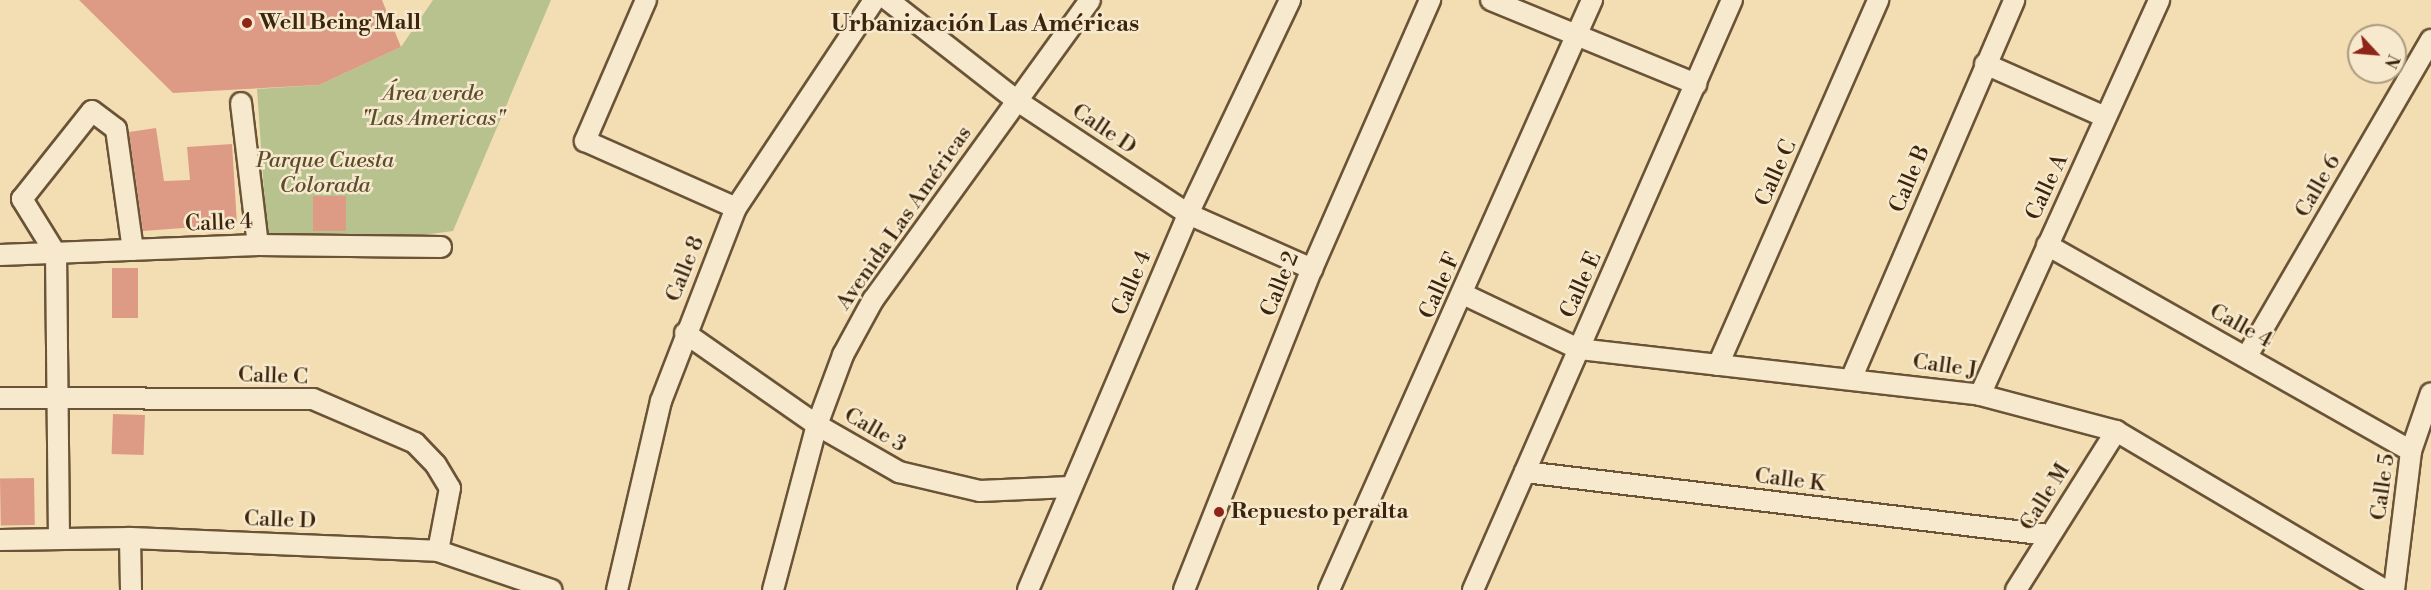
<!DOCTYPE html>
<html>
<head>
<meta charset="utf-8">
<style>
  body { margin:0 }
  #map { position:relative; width:2431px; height:590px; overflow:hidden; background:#f3ddb2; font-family:"Libre Bodoni",serif }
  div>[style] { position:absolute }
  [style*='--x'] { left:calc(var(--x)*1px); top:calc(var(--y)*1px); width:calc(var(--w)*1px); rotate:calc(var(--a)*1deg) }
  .green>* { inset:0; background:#b8c28e }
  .building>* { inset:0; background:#dd9b85; transform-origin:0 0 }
  .roads { filter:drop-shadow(2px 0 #6a5336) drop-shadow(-2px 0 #6a5336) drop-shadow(0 2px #6a5336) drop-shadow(0 -2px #6a5336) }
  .minor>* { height:20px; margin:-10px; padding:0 10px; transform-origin:10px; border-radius:10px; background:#f7e9cd }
  .dots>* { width:16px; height:16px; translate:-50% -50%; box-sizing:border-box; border:3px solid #f7e9cd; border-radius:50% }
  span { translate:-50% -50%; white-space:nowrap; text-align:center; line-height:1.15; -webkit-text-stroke:5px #f7e9cd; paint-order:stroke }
  .poi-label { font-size:22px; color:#3c250c; font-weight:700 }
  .left { translate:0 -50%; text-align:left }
  .park-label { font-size:22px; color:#5b4c2c; font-style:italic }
  .street-label { font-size:22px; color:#3c250c }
  .neighbourhood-label { font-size:24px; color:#3c250c; font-weight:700 }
  .north { position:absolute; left:2347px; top:24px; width:60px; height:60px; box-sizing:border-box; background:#f7e9cd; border:2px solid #ac9b80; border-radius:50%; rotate:116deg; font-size:16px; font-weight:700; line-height:24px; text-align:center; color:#3c250c }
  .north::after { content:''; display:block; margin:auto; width:21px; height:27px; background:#8f2418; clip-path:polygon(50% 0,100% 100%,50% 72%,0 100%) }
</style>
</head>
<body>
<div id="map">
  <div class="green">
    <div style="clip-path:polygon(433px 0,551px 0,453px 231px,415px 236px,267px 234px,257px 89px,319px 85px,401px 47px)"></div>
  </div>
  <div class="building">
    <div style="clip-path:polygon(79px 0,382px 0,401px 47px,319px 85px,173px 93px)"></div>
    <div style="clip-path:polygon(156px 128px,164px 181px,190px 180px,187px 147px,232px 144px,237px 224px,143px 231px,129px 132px)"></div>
    <div style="left:313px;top:196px;width:33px;height:35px"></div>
    <div style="left:112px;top:268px;width:26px;height:50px"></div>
    <div style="left:113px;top:414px;width:32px;height:40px;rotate:2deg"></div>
    <div style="left:34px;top:478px;width:47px;height:34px;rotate:89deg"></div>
  </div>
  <div class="roads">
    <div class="minor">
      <div style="--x:646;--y:0;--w:154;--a:113.4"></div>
      <div style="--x:585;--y:141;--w:165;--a:23.9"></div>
      <div style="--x:888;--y:0;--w:162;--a:38"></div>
      <div style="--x:1016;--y:100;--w:206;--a:33.5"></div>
      <div style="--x:1188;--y:214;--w:136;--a:23.9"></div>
      <div style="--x:1491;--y:0;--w:222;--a:22.3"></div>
      <div style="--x:1985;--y:64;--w:131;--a:23.8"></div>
      <div style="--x:241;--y:103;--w:143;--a:83.2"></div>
      <div style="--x:2047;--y:245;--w:418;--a:29.5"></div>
      <div style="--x:0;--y:255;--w:258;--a:-2.2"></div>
      <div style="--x:258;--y:245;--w:183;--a:0.6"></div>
      <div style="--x:1463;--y:294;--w:128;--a:25.4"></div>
      <div style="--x:1579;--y:349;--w:404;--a:6.5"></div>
      <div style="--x:1980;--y:395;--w:141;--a:14.8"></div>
      <div style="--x:2116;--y:431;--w:312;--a:30.6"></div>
      <div style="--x:685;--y:333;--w:161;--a:34.9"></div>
      <div style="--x:817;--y:425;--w:95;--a:29.8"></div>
      <div style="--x:899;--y:472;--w:83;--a:13.2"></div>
      <div style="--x:980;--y:491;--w:90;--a:-2.5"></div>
      <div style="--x:2247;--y:356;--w:366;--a:-59.8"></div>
      <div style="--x:1718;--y:365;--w:399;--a:-66.3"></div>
      <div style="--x:1852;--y:377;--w:410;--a:-66.7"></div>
      <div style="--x:1980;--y:395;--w:434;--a:-65.6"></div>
      <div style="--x:0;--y:398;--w:313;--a:0.2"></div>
      <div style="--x:313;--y:399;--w:111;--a:23.3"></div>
      <div style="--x:415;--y:443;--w:30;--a:46"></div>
      <div style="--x:436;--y:465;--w:27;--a:59"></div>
      <div style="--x:450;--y:488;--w:64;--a:100.8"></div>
      <div style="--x:1525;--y:472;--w:528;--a:6.86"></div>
      <div style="--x:59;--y:538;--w:284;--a:-90.6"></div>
      <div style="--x:56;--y:254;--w:65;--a:-121.7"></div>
      <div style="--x:22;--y:199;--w:112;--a:-51.5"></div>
      <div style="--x:92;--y:111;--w:30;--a:37"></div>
      <div style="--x:116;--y:129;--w:122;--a:82"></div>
      <div style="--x:130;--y:538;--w:52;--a:88.9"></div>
      <div style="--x:0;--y:540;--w:130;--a:-0.9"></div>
      <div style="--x:130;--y:538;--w:308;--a:2.4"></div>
      <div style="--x:438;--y:551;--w:120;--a:18.9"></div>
      <div style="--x:617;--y:590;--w:194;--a:-76.9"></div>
      <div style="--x:661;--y:401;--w:207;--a:-68.8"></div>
      <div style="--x:736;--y:208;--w:250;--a:-56.4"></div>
      <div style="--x:773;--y:590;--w:171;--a:-75.1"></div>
      <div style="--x:817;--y:425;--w:75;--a:-69.6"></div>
      <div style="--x:843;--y:355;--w:63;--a:-61.4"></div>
      <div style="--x:873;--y:300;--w:370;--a:-54.1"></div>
      <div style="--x:1028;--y:590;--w:409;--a:-66.9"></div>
      <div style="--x:1188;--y:214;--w:237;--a:-64.5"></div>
      <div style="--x:1184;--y:590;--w:346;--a:-68.3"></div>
      <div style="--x:1312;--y:269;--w:294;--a:-66.3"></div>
      <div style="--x:1329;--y:590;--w:646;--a:-65.97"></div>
      <div style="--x:1473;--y:590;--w:644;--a:-66.3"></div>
      <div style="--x:2016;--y:590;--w:188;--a:-57.8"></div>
      <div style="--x:2394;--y:590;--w:140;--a:-83"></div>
      <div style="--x:2411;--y:451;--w:61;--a:-71"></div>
    </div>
  </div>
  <div class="dots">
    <div style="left:247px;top:23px;background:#8f2418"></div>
    <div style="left:1219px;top:512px;background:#8f2418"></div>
  </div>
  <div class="poi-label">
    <span class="left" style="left:259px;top:23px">Well Being Mall</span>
    <span class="left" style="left:1231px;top:512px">Repuesto peralta</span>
  </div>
  <div class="park-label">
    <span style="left:433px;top:106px">Área verde<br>"Las Americas"</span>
    <span style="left:325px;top:173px">Parque Cuesta<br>Colorada</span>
  </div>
  <div class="street-label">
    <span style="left:1104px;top:129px;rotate:34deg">Calle D</span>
    <span style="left:1776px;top:173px;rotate:-66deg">Calle C</span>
    <span style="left:1910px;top:179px;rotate:-67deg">Calle B</span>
    <span style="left:2318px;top:186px;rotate:-60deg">Calle 6</span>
    <span style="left:2047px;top:187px;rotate:-65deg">Calle A</span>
    <span style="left:904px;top:218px;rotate:-55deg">Avenida Las Américas</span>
    <span style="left:219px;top:223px;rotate:-2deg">Calle 4</span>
    <span style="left:685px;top:269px;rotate:-68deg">Calle 8</span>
    <span style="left:1132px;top:283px;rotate:-67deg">Calle 4</span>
    <span style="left:1280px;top:284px;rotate:-68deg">Calle 2</span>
    <span style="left:1581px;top:285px;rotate:-66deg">Calle E</span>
    <span style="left:1440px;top:286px;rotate:-66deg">Calle F</span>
    <span style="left:2241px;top:326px;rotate:29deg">Calle 4</span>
    <span style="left:1945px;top:366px;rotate:8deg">Calle J</span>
    <span style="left:273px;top:376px;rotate:2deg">Calle C</span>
    <span style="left:875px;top:430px;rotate:30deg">Calle 3</span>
    <span style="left:1790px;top:480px;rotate:7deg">Calle K</span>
    <span style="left:2383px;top:487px;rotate:-82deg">Calle 5</span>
    <span style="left:2045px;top:497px;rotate:-58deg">Calle M</span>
    <span style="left:280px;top:520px;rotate:2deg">Calle D</span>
  </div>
  <div class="neighbourhood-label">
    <span style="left:985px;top:25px">Urbanización Las Américas</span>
  </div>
  <div class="north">N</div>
</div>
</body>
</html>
